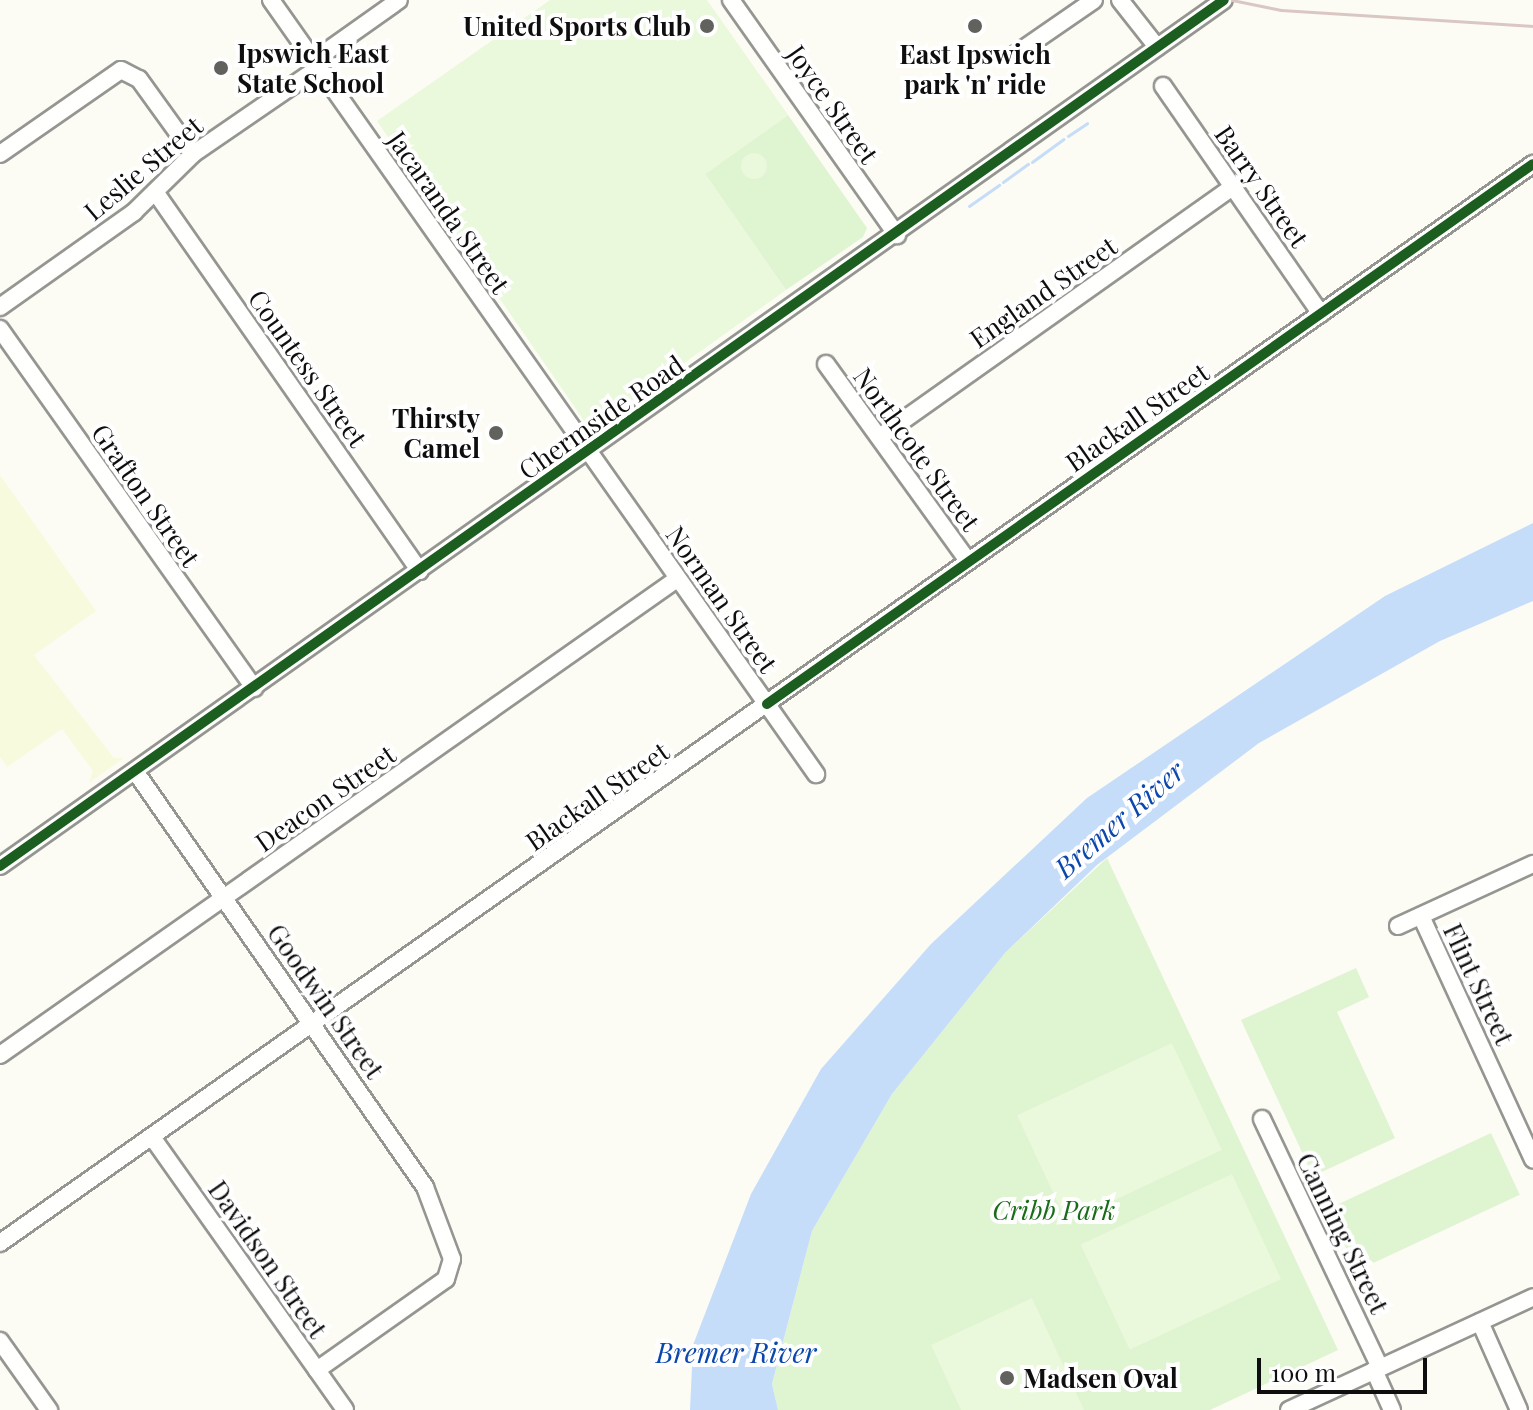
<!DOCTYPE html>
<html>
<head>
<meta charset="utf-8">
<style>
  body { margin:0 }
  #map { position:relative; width:1533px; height:1410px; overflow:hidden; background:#fcfcf4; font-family:"Playfair Display",serif }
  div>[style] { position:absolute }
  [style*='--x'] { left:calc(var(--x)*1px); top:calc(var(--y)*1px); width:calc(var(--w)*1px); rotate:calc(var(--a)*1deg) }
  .farmland>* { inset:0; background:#f8fade }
  .green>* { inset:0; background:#dff4d1; transform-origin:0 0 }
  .pitch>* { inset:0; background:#eaf8db; transform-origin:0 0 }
  .round { border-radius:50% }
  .water>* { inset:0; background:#c6ddfa }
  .stream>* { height:3px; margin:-1.5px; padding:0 1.5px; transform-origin:1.5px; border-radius:1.5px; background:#c6ddfa }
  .roads { filter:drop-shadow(2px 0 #959592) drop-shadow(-2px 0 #959592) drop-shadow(0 2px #959592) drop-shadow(0 -2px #959592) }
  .minor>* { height:16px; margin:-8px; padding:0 8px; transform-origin:8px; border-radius:8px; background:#fffffd }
  .rail>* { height:3px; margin:-1.5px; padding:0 1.5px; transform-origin:1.5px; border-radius:1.5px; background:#dac7c3 }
  .cycleway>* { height:10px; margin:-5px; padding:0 5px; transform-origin:5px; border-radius:5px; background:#1b5e20 }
  .dots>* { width:22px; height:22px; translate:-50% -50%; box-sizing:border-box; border:4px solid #fff; border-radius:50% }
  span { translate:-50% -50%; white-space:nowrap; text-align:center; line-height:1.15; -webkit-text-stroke:8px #fff; paint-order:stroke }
  .poi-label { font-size:26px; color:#0e0e0e; font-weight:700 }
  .right { translate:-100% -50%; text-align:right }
  .left { translate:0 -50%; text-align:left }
  .street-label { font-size:26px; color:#0e0e0e }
  .park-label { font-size:26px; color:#196d18; font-style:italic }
  .water-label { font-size:28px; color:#0b47ad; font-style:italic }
  .scale { position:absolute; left:1257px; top:1358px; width:170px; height:36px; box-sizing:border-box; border:4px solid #0e0e0e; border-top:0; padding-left:10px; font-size:24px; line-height:28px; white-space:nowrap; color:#0e0e0e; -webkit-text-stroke:6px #fff; paint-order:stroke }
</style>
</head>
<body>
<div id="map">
  <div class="farmland">
    <div style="clip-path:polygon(0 475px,96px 611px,34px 655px,114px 758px,124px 758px,89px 783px,93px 771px,62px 729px,7px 767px,0 757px)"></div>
  </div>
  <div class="green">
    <div style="clip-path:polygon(788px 115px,867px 228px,863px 237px,786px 290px,705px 174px)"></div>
    <div style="clip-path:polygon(1107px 858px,1338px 1350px,1210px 1410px,778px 1410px,772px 1384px,812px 1231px,892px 1094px,1005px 953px)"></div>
    <div style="clip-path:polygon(1356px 968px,1369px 997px,1337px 1012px,1395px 1138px,1313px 1176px,1241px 1020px)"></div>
    <div style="left:1491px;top:1133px;width:68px;height:180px;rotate:65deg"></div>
  </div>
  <div class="pitch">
    <div style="clip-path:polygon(550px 0,707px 0,788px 115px,705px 174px,786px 290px,602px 422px,585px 422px,377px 121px)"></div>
    <div class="round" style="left:741px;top:153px;width:26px;height:26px"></div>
    <div style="left:1172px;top:1043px;width:118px;height:171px;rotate:65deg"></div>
    <div style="left:1232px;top:1174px;width:116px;height:167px;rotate:65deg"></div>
    <div style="clip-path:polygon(1032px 1298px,1084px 1410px,961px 1410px,931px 1345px)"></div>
  </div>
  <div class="water">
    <div style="clip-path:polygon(1533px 523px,1533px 601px,1440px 641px,1259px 743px,1097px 865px,1005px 953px,892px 1094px,812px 1231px,772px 1384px,778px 1410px,690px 1410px,693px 1345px,751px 1194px,821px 1069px,931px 944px,1087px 798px,1385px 596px)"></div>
  </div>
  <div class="stream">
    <div style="--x:1068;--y:136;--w:23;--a:-34"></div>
    <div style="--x:1032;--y:162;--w:39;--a:-36"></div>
    <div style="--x:1003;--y:182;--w:31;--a:-36"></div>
    <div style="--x:969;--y:206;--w:37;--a:-35"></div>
  </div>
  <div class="roads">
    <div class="minor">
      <div style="--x:271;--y:0;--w:947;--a:54.85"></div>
      <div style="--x:731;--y:0;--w:288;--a:54.8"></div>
      <div style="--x:1120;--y:0;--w:60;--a:51.8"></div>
      <div style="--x:1010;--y:58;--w:102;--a:-34.6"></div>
      <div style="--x:313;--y:61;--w:105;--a:-35.3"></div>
      <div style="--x:1163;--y:86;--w:277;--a:55.3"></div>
      <div style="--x:0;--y:154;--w:147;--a:-34.8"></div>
      <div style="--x:121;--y:70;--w:20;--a:27"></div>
      <div style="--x:139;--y:79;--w:92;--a:54.2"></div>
      <div style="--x:156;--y:193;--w:461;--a:55.1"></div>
      <div style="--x:0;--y:307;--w:164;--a:-35.3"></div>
      <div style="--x:134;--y:212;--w:83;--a:-44.5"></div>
      <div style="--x:193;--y:154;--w:152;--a:-34.5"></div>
      <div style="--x:0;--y:329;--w:440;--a:54.7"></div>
      <div style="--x:826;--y:364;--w:243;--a:54.2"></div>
      <div style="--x:881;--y:436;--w:431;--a:-35.3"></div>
      <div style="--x:135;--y:771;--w:507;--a:55.12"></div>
      <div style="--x:425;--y:1187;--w:77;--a:69.4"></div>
      <div style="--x:452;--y:1259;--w:21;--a:107"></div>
      <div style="--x:446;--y:1279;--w:158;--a:144.8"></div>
      <div style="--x:0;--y:866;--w:1499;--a:-35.28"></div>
      <div style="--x:1421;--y:916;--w:268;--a:65.3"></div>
      <div style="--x:1398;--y:926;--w:149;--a:-24.7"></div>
      <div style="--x:0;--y:1055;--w:828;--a:-35.11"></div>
      <div style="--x:1262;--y:1119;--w:275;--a:64.6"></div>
      <div style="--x:152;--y:1137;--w:334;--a:54.7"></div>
      <div style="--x:0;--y:1243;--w:1875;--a:-35.14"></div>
      <div style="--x:1480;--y:1322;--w:96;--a:66.1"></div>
      <div style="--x:0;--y:1341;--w:85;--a:54.6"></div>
      <div style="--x:1374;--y:1370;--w:44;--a:65.8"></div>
      <div style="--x:1289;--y:1410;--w:269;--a:-24.8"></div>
    </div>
  </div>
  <div class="rail">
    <div style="--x:1232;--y:0;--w:50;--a:11.5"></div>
    <div style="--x:1281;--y:10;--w:253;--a:3.6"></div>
  </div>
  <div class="cycleway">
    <div style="--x:767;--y:704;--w:937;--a:-35.18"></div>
    <div style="--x:0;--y:866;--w:1499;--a:-35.28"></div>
  </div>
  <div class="dots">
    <div style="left:707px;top:26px;background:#61615e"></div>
    <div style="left:975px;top:26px;background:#61615e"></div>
    <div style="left:221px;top:68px;background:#61615e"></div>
    <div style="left:496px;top:433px;background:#61615e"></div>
    <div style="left:1007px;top:1378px;background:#61615e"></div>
  </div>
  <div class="poi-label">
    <span class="right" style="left:691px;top:26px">United Sports Club</span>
    <span class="left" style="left:237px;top:68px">Ipswich East<br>State School</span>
    <span style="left:975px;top:69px">East Ipswich<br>park 'n' ride</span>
    <span class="right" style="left:480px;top:433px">Thirsty<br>Camel</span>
    <span class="left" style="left:1023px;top:1378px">Madsen Oval</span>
  </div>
  <div class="street-label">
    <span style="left:833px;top:104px;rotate:55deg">Joyce Street</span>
    <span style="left:143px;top:168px;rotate:-40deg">Leslie Street</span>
    <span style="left:1262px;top:186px;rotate:55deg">Barry Street</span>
    <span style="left:449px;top:212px;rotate:55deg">Jacaranda Street</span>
    <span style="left:1043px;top:292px;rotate:-35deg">England Street</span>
    <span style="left:308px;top:368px;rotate:55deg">Countess Street</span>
    <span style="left:601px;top:417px;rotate:-35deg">Chermside Road</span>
    <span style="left:1137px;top:417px;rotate:-35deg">Blackall Street</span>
    <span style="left:917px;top:449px;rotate:54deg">Northcote Street</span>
    <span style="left:146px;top:495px;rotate:55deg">Grafton Street</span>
    <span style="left:722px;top:599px;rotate:55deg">Norman Street</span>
    <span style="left:597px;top:796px;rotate:-35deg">Blackall Street</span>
    <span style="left:325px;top:798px;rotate:-35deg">Deacon Street</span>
    <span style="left:1479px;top:984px;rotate:65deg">Flint Street</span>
    <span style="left:326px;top:1001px;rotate:55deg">Goodwin Street</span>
    <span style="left:1343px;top:1233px;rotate:64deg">Canning Street</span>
    <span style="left:268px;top:1259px;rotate:55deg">Davidson Street</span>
  </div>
  <div class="park-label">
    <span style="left:1054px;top:1210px">Cribb Park</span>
  </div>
  <div class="water-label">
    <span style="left:1119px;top:819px;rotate:-41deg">Bremer River</span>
    <span style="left:736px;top:1352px">Bremer River</span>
  </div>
  <div class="scale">100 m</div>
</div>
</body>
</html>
